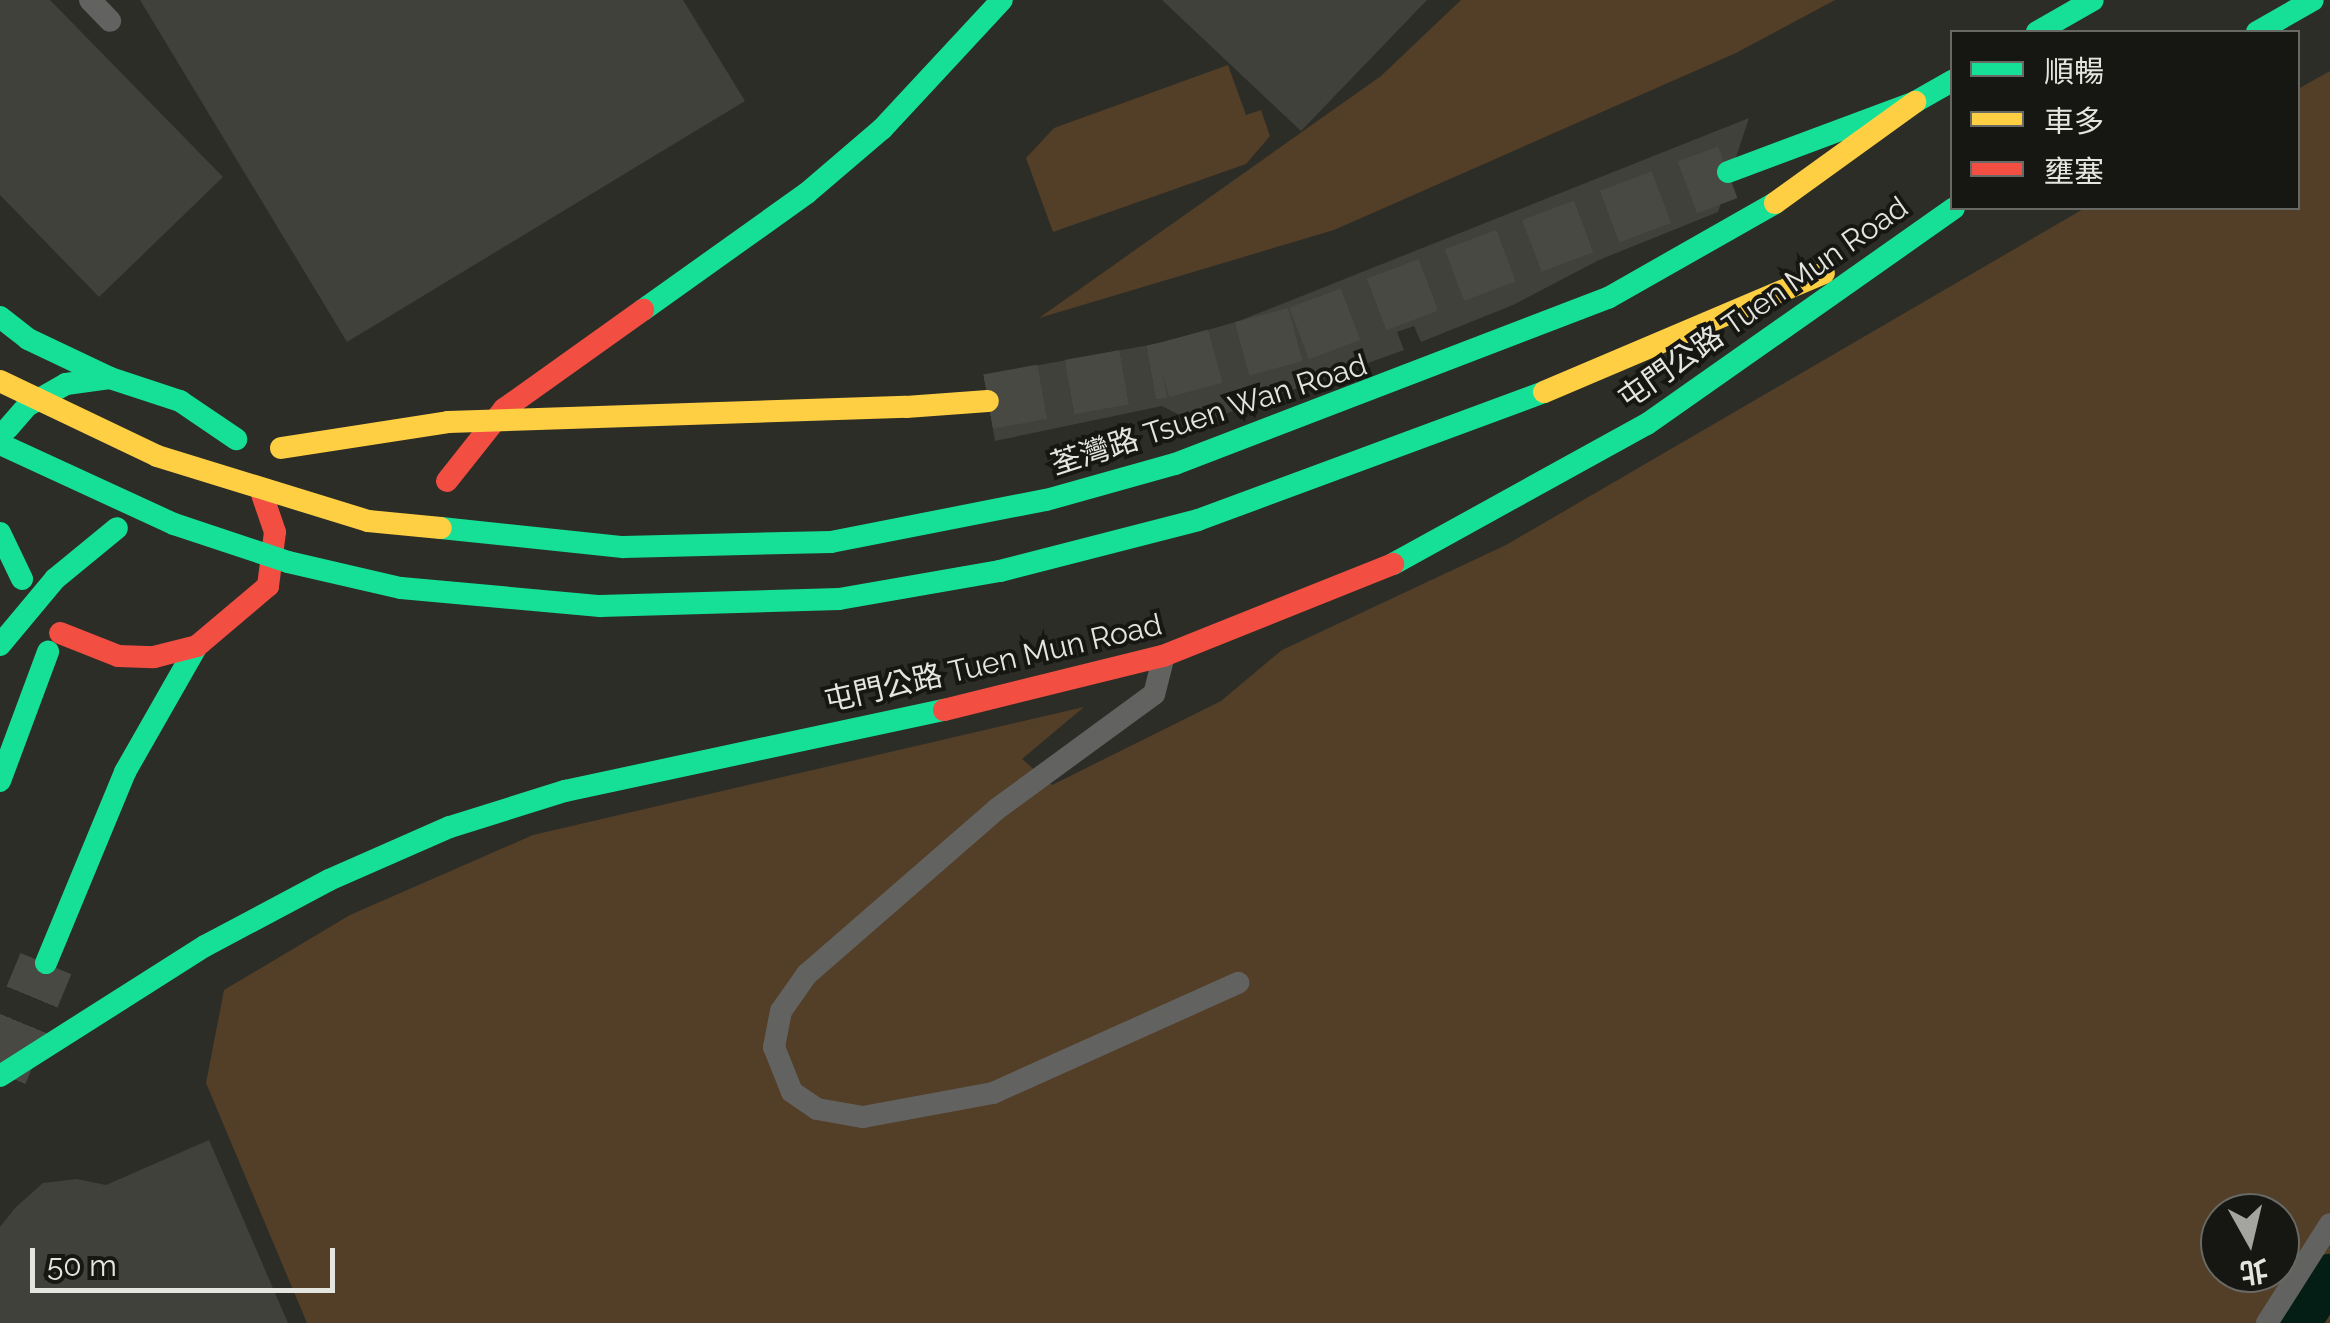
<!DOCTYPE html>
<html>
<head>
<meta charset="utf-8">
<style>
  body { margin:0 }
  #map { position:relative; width:2330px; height:1323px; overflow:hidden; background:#2c2d27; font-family:Raleway,"Noto Sans TC",sans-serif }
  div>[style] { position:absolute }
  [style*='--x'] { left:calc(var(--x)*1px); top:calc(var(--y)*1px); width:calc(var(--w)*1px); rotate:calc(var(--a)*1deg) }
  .green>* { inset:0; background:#533e27 }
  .canal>* { height:42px; margin:-21px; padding:0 21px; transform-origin:21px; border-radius:21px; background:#051e15 }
  .building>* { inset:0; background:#41413c }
  .primary-tunnel>* { height:55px; margin-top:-27.5px; transform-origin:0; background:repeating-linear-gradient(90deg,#474942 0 55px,transparent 0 83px) }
  .highway-tunnel>* { height:55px; margin-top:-27.5px; transform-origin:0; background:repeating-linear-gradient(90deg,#474942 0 55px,transparent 0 83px) }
  .lane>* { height:22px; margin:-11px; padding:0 11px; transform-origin:11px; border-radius:11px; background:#626360 }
  .fast>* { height:22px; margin:-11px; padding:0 11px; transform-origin:11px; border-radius:11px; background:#16e098 }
  .slow>* { height:22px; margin:-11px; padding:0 11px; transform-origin:11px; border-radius:11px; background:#ffcf43 }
  .jam>* { height:22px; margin:-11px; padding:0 11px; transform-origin:11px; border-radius:11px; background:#f24e42 }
  .fast-bridge>* { height:22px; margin:-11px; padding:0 11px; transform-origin:11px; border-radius:11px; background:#16e098 }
  .slow-bridge>* { height:22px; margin:-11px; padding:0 11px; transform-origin:11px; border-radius:11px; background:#ffcf43 }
  span { translate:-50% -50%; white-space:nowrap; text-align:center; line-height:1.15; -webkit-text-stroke:8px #161712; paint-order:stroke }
  .street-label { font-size:30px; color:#e3e5de }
  .legend { position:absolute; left:1950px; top:30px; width:350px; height:180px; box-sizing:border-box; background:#161712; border:2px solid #686964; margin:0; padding:12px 18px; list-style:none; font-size:30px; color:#e3e5de }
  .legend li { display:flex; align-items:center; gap:20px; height:50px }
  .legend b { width:50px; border:2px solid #686964 }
  .north { position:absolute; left:2200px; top:1193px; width:100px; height:100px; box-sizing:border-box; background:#161712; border:2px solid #686964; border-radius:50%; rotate:172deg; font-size:28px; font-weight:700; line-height:40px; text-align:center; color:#e3e5de }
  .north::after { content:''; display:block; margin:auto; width:35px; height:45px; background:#a3a59e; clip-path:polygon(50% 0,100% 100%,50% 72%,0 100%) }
  .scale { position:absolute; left:30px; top:1248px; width:305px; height:45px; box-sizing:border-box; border:5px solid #e3e5de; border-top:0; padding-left:12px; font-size:30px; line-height:35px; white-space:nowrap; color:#e3e5de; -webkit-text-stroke:8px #161712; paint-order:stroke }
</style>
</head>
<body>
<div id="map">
  <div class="green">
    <div style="clip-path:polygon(1461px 0,1835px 0,1736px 53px,1334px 230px,1039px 318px,1381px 76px)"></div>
    <div style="clip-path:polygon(1228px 65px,1246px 115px,1261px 110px,1270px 136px,1246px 164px,1053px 232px,1026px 158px,1054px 128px)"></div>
    <div style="clip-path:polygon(evenodd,2330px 71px,2330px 1323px,307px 1323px,206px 1083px,224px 990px,350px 915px,533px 835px,1084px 707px,1022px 759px,1052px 785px,1221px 701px,1282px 650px,1506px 545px,2085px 208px,2298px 208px,2298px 89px,2330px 71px,2220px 1213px,2280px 1213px,2280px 1273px,2220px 1273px,2220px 1213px)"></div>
  </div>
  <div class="canal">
    <div style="--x:2300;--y:1323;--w:57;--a:-58"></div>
  </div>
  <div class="building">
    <div style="clip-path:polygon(0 0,50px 0,223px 177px,99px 297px,0 195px)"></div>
    <div style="clip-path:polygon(140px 0,683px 0,745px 101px,347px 342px)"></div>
    <div style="clip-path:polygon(1162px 0,1427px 0,1301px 131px)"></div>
    <div style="clip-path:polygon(1749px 118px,1718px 212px,1599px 260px,1513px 305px,1421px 342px,1414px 326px,1397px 332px,1404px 350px,1197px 424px,1162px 406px,995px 441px,984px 375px,1166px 342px,1239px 321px)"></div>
    <div style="clip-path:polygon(209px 1140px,288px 1323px,0 1323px,0 1227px,15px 1208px,43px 1183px,77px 1179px,106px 1185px)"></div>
  </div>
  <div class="primary-tunnel">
    <div style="--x:0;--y:1073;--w:119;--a:-67.3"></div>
  </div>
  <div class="highway-tunnel">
    <div style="--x:988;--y:401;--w:177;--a:-10.1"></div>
    <div style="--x:1162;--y:370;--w:142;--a:-15.1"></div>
    <div style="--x:1299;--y:333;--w:458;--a:-20.6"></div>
  </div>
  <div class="lane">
    <div style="--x:90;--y:0;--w:29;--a:46"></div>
    <div style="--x:1163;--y:659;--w:36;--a:104"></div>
    <div style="--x:1154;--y:694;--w:195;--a:143.8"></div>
    <div style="--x:997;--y:809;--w:252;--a:139"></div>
    <div style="--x:807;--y:974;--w:45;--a:125.1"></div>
    <div style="--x:781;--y:1011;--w:37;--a:101"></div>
    <div style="--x:774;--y:1047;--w:48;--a:68.2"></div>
    <div style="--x:792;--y:1092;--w:30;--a:34"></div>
    <div style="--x:817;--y:1109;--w:47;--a:9.9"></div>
    <div style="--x:863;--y:1117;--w:132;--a:-10.5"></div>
    <div style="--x:993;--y:1093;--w:269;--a:-24.2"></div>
    <div style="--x:2267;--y:1323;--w:117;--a:-57.5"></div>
  </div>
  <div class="fast">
    <div style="--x:2037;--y:32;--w:64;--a:-29.7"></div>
    <div style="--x:2257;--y:32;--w:64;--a:-29.7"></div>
    <div style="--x:1728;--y:172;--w:200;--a:-20.5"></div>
    <div style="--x:1915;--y:102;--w:43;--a:-29.6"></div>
    <div style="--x:643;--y:310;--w:201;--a:-35.5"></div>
    <div style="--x:807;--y:193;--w:99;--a:-40.5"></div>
    <div style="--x:882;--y:129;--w:176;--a:-47.1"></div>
    <div style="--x:0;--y:317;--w:36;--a:38"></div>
    <div style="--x:28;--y:339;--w:91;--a:25.4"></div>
    <div style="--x:8;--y:428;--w:29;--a:-49"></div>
    <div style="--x:27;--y:406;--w:45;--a:-29.4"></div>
    <div style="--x:66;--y:384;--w:44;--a:-7.8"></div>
    <div style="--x:110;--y:378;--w:74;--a:18.2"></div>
    <div style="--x:180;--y:401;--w:68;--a:34.2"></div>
    <div style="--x:0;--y:533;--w:51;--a:64.4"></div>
    <div style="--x:831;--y:542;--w:219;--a:-11.1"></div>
    <div style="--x:1046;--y:500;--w:134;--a:-15.6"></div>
    <div style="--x:1175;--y:464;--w:464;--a:-21"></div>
    <div style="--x:1608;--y:298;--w:192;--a:-29.6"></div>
    <div style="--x:1393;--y:564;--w:290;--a:-28.9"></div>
    <div style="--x:1647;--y:424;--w:375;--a:-35.1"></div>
    <div style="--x:839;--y:599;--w:163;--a:-9.9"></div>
    <div style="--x:1000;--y:571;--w:204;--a:-14.4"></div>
    <div style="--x:1198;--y:520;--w:369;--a:-20.3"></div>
    <div style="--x:0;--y:781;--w:138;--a:-69.6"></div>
    <div style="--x:46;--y:963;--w:207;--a:-67.5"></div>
    <div style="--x:125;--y:772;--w:145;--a:-60.3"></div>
    <div style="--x:0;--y:1076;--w:243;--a:-32.4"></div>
    <div style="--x:205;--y:946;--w:140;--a:-28"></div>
    <div style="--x:329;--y:880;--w:132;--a:-23.7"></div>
    <div style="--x:450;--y:827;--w:121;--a:-17.4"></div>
    <div style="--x:565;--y:791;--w:388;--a:-12.1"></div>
  </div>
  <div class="slow">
    <div style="--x:1775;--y:203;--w:173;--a:-35.8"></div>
    <div style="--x:1544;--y:392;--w:304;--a:-23"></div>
    <div style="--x:906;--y:407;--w:82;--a:-4.2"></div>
  </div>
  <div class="jam">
    <div style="--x:447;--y:481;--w:92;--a:-51.6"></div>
    <div style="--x:504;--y:409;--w:171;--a:-35.5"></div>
    <div style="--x:60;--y:633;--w:62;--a:21.6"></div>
    <div style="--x:118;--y:656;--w:36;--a:2"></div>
    <div style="--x:154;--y:657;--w:44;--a:-14.3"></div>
    <div style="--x:197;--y:646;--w:93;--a:-40.2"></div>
    <div style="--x:268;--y:586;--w:54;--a:-82.6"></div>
    <div style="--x:275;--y:532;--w:39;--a:-109"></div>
    <div style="--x:944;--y:710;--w:226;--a:-13.9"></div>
    <div style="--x:1163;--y:656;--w:248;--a:-21.8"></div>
  </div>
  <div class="fast-bridge">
    <div style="--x:0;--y:444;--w:192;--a:24.7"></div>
    <div style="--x:174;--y:524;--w:120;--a:18.4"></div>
    <div style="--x:288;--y:562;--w:116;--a:13"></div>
    <div style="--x:401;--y:588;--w:200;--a:5.2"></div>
    <div style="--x:600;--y:606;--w:239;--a:-1.7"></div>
    <div style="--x:441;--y:528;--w:183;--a:6"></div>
    <div style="--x:623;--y:547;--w:208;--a:-1.4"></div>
    <div style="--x:0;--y:645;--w:86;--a:-50.2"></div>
    <div style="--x:55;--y:579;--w:80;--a:-39.4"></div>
  </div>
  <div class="slow-bridge">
    <div style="--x:0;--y:381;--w:174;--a:25.5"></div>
    <div style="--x:157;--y:456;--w:221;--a:17.1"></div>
    <div style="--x:368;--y:521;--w:73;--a:5.5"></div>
    <div style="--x:281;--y:448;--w:169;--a:-8.8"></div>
    <div style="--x:448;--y:422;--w:458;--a:-1.9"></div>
  </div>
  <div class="street-label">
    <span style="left:1763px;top:303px;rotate:-35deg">屯門公路 Tuen Mun Road</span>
    <span style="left:1209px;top:415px;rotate:-18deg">荃灣路 Tsuen Wan Road</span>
    <span style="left:993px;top:663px;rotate:-13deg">屯門公路 Tuen Mun Road</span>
  </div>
  <ul class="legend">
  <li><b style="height:12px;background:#16e098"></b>順暢</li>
  <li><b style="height:12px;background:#ffcf43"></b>車多</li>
  <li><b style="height:12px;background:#f24e42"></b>壅塞</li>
  </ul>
  <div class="north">北</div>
  <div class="scale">50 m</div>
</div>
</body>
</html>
